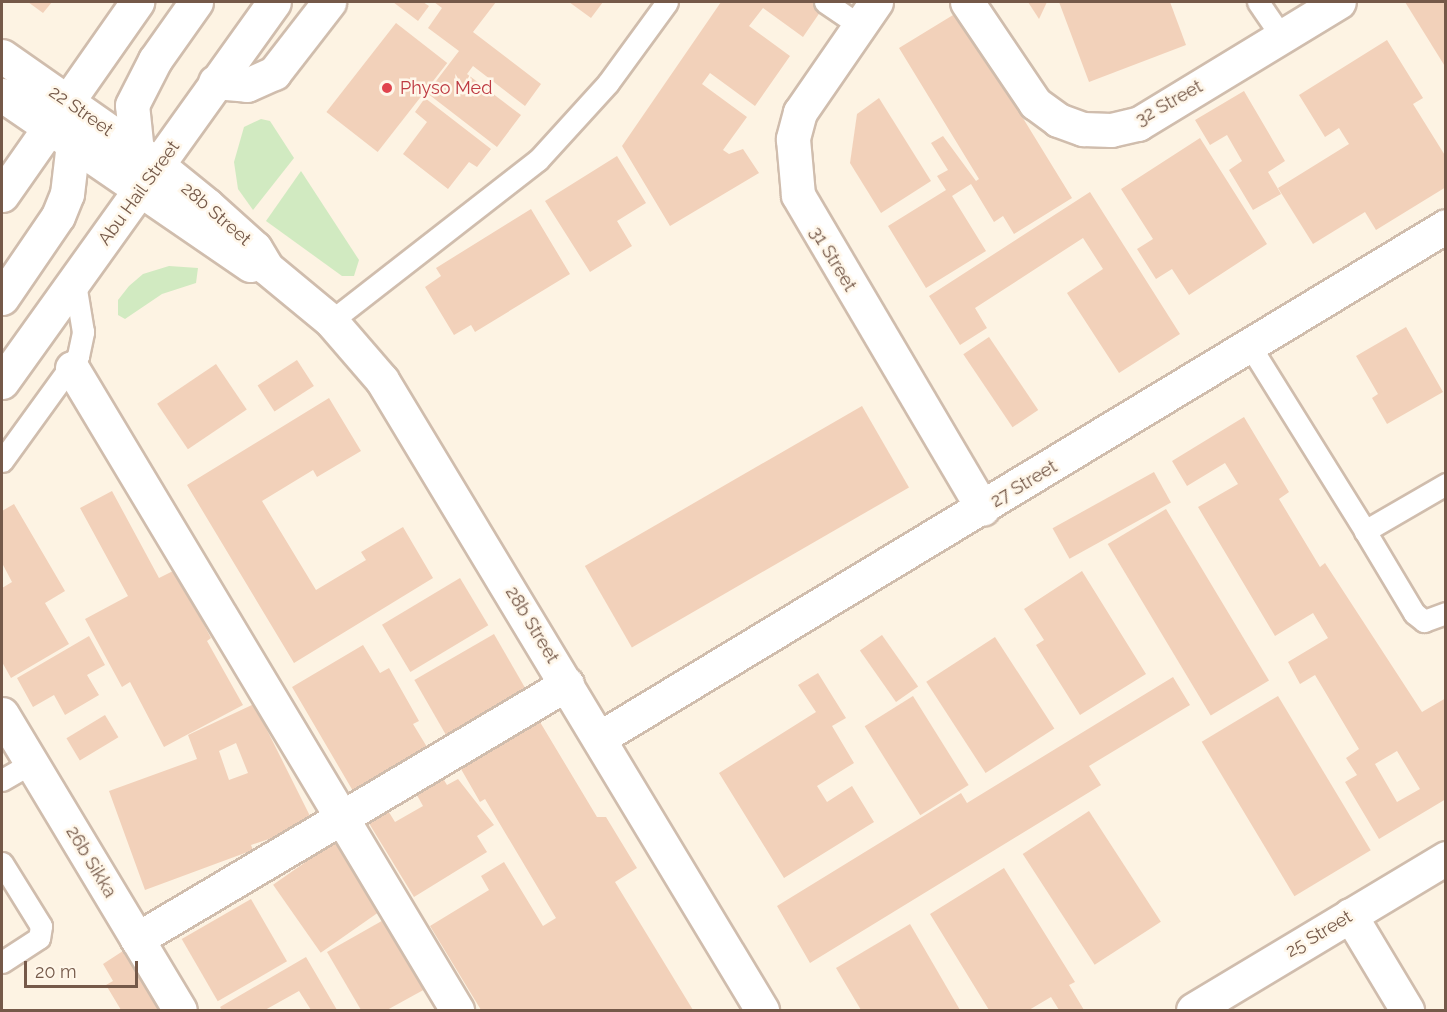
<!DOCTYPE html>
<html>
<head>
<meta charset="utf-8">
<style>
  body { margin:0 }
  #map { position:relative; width:1447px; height:1012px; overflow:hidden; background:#fdf3e3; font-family:Raleway,sans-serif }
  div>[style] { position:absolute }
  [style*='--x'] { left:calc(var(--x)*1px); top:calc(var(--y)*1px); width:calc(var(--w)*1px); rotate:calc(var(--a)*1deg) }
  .green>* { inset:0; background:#d1eac1 }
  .building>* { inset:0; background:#f2d1ba; transform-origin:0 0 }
  .roads { filter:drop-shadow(2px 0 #d0bdad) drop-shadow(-2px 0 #d0bdad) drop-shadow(0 2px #d0bdad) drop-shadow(0 -2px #d0bdad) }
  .service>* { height:21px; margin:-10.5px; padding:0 10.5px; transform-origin:10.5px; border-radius:10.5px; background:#fff }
  .minor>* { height:33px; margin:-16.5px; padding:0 16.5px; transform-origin:16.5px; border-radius:16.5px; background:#fff }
  .secondary>* { height:33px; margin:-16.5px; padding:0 16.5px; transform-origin:16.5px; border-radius:16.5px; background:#fff }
  .dots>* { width:16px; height:16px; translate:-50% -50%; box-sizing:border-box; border:3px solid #fff7ea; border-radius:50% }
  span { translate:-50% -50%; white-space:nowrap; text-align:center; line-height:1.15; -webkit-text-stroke:5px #fff7ea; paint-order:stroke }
  .health-label { font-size:18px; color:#be3a42 }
  .left { translate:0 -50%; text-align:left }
  .street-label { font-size:18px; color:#755949 }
  .frame { position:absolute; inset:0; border:3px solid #755949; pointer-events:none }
  .scale { position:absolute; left:24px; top:961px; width:114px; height:27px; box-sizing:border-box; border:3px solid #755949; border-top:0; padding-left:8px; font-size:18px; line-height:21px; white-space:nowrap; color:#755949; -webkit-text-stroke:4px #fff7ea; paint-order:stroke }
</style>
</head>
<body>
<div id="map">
  <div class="green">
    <div style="clip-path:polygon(261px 119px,270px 121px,294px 158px,253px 210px,238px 189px,234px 162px,244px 127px)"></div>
    <div style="clip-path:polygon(301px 171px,359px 260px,354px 276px,342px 276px,266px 221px)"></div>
    <div style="clip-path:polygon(169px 266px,198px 268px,196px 283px,162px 294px,125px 319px,118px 315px,118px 300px,129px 286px,143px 274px)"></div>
  </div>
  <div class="building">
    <div style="clip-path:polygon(28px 2px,52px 2px,43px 13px)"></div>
    <div style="clip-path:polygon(393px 2px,423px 2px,429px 6px,418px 21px)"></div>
    <div style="clip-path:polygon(434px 2px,496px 2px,473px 32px,541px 84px,525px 106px,473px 66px,467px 74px,521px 115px,497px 147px,427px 93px,459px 51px,428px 28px,442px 8px)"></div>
    <div style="clip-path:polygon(569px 2px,603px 2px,591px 18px)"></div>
    <div style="clip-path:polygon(721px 2px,820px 2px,825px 5px,803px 37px,763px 8px,749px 26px,790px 56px,755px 106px,710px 73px,702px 84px,747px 117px,723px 150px,729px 154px,743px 149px,759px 173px,670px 226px,622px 146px)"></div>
    <div style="clip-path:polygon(1028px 2px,1047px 2px,1039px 19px)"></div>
    <div style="clip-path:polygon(1059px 2px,1170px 2px,1186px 45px,1089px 82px)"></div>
    <div style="clip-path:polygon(1405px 2px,1446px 2px,1446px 68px)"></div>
    <div style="clip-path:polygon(958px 12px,1072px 198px,1014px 234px,1003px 216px,994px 222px,971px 184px,952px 196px,986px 251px,926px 288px,888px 226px,946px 190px,937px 176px,948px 170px,931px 143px,943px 136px,976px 181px,979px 179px,899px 48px)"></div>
    <div style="left:396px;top:23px;width:65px;height:113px;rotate:38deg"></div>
    <div style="clip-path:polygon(1387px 40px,1423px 98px,1413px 104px,1446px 157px,1446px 187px,1376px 230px,1365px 212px,1313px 244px,1278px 188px,1349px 144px,1339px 128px,1325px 137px,1299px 95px)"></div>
    <div style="clip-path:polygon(1244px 91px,1285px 161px,1268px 172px,1281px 194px,1253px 210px,1229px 170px,1242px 161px,1227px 135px,1210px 145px,1195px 120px)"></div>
    <div style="clip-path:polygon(425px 98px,491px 149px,477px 167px,469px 162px,448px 189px,403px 154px,427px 122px,415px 112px)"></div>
    <div style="clip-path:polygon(879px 98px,931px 181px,881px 213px,850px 163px,857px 114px)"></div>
    <div style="clip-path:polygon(1200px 138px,1267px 244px,1189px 295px,1172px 269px,1156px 279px,1137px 249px,1153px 239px,1121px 189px)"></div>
    <div style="clip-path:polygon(617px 156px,646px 203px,617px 221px,632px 246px,590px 272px,545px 201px)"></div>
    <div style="clip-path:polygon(1090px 192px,1180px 334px,1119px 373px,1067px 293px,1103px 269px,1083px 238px,975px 308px,987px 328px,960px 345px,929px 296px)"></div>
    <div style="clip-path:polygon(531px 209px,570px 274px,475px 332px,471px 325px,454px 335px,425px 287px,441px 276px,436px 268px)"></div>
    <div style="clip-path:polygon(1406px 327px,1443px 392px,1387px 424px,1372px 398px,1378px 394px,1356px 356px)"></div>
    <div style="left:989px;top:337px;width:88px;height:31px;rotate:56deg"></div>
    <div style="left:297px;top:360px;width:31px;height:47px;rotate:57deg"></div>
    <div style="left:216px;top:364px;width:55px;height:71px;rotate:56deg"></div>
    <div style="clip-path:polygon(329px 398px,361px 451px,317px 477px,313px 470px,262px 501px,316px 590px,366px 560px,361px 552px,403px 527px,433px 578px,294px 663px,187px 485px)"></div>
    <div style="left:862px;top:406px;width:94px;height:320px;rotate:60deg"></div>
    <div style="clip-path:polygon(evenodd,1244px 417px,1289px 492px,1279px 499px,1320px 567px,1325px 563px,1422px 712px,1446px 698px,1446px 799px,1379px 839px,1345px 782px,1357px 775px,1346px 758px,1359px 749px,1315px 675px,1300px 684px,1288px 662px,1328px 638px,1313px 613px,1275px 636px,1198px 507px,1238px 484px,1225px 463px,1187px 486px,1172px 461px,1244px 417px,1397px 751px,1420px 789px,1397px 802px,1375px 764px,1397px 751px)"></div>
    <div style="left:1154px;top:472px;width:35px;height:116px;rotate:61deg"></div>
    <div style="clip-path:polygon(112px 491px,159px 578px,175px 570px,211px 638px,207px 641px,243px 705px,164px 747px,130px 682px,122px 687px,85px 619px,128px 596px,80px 508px)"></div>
    <div style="clip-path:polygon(14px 504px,65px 591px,45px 603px,69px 644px,11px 678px,2px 662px,2px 588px,12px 582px,2px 563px,2px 511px)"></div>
    <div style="left:1166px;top:509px;width:200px;height:68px;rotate:59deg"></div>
    <div style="clip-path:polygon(1082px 571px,1146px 674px,1080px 715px,1036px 645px,1044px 640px,1024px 609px)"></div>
    <div style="left:460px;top:578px;width:55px;height:91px;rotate:59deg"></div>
    <div style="left:494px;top:634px;width:68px;height:92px;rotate:60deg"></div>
    <div style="left:882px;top:635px;width:63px;height:27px;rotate:55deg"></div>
    <div style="clip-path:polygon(89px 636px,105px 665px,87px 675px,99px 695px,65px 715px,54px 695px,33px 707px,17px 678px)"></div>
    <div style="left:995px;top:637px;width:109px;height:82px;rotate:57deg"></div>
    <div style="clip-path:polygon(363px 645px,380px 673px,389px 668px,419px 721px,413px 724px,427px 747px,353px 791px,292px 687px)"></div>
    <div style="clip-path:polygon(818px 673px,846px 718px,832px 726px,854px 763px,817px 786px,827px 802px,852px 786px,874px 822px,784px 878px,719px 773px,816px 712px,798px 685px)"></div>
    <div style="clip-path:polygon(1173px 677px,1190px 705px,1089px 766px,1101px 785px,810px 963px,777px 906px,961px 793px,967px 803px)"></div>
    <div style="left:913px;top:696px;width:105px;height:57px;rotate:58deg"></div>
    <div style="left:1278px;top:696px;width:180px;height:89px;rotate:59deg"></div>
    <div style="clip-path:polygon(evenodd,254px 704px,313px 822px,274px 844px,272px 838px,251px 845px,253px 850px,145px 890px,109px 791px,197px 759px,188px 735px,254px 704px,236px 743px,248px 773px,229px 780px,219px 751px,236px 743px)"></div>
    <div style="left:105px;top:715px;width:26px;height:45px;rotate:59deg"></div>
    <div style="clip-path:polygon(540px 722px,597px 817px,606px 817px,637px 868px,615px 882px,693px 1010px,481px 1010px,430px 926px,489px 890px,481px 876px,504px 862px,543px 926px,556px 918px,485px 799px,480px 802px,461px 769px)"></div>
    <div style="clip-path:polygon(439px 772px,447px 785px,458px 779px,494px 825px,477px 836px,487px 852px,414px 897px,367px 820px,387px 809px,395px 822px,423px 806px,413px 788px)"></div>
    <div style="left:1089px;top:811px;width:132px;height:79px;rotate:57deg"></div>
    <div style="left:337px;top:840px;width:83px;height:78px;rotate:55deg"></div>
    <div style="clip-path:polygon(1004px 868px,1075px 982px,1069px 985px,1084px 1010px,1059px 1010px,1051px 997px,1029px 1010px,989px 1010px,930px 914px)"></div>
    <div style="left:251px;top:899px;width:72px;height:80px;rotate:60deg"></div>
    <div style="clip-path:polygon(387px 918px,427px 988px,387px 1010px,361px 1010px,327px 952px)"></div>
    <div style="clip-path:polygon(910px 924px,960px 1010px,861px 1010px,836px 968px)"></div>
    <div style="clip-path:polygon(126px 949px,164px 1010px,121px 1010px,106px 985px,113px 981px,103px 964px)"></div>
    <div style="clip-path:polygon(306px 957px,337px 1010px,311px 1010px,299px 991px,265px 1010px,222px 1010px,220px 1007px)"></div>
  </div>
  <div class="roads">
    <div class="service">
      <div style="--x:825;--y:2;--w:41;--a:34.1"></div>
      <div style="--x:1258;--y:2;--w:42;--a:55.6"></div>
      <div style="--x:331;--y:321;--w:262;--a:-37.9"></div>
      <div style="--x:538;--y:160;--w:104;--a:-47.7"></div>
      <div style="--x:608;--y:83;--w:100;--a:-53.9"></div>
      <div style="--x:1250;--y:346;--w:218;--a:58.1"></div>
      <div style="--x:2;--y:461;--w:130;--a:-54.1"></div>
      <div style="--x:78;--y:356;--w:25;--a:-78"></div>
      <div style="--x:83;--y:332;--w:50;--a:-99.3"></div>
      <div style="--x:1446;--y:484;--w:94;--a:149.9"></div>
      <div style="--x:1365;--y:531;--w:96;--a:59.1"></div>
      <div style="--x:1414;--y:613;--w:13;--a:39"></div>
      <div style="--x:1424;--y:621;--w:23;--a:-20"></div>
      <div style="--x:2;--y:780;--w:34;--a:-30"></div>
      <div style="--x:2;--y:863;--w:74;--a:58.2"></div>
      <div style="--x:41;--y:926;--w:12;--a:99"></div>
      <div style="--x:39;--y:938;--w:44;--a:147"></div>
    </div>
    <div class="minor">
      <div style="--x:876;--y:2;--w:134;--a:124.6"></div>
      <div style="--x:800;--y:112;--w:28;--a:105"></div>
      <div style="--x:793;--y:139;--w:56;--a:84.9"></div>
      <div style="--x:798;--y:195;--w:364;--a:59.5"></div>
      <div style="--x:967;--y:2;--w:122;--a:56"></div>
      <div style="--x:1035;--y:103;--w:29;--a:36"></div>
      <div style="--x:1058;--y:120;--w:27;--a:20"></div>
      <div style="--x:1083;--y:129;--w:28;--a:2"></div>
      <div style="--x:1111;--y:130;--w:28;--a:-13"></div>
      <div style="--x:1138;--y:124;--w:235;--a:-31.3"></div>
      <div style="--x:2;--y:56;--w:192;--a:35"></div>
      <div style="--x:159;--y:166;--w:62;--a:39.1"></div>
      <div style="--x:207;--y:205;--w:64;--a:41.9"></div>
      <div style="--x:255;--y:248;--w:23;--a:59"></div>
      <div style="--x:267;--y:268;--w:83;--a:39.6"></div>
      <div style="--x:331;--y:321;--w:78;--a:49.2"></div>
      <div style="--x:382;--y:380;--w:736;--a:58.9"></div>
      <div style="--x:215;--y:82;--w:32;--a:5"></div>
      <div style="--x:247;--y:85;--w:30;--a:-24"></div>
      <div style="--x:274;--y:73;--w:90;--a:-52.2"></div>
      <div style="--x:2;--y:95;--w:301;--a:34.4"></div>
      <div style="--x:72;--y:368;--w:749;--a:59.05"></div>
      <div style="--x:2;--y:714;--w:345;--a:59"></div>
      <div style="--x:601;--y:737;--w:987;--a:-31.16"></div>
      <div style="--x:1350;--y:915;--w:111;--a:59"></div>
      <div style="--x:137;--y:939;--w:500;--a:-30.7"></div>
      <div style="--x:1193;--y:1010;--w:295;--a:-31"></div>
    </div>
    <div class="secondary">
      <div style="--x:141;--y:190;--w:85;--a:-96"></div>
      <div style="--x:132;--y:105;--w:51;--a:-62.9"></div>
      <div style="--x:155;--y:60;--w:71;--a:-54.7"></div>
      <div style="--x:2;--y:195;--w:236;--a:-55"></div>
      <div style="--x:2;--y:298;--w:99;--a:-55.7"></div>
      <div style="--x:58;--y:216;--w:24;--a:-68"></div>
      <div style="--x:67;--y:194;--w:51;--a:-83.3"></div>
      <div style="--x:73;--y:143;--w:42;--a:-98.1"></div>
      <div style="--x:2;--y:382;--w:467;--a:-54.4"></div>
    </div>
  </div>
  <div class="dots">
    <div style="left:387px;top:88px;background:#e0444e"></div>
  </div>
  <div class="health-label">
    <span class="left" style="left:400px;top:88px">Physo Med</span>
  </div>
  <div class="street-label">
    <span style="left:1169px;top:103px;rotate:-29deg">32 Street</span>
    <span style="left:81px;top:111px;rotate:35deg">22 Street</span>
    <span style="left:139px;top:193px;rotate:-54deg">Abu Hail Street</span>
    <span style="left:216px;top:214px;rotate:41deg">28b Street</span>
    <span style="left:833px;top:259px;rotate:59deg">31 Street</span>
    <span style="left:1024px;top:484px;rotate:-31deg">27 Street</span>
    <span style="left:532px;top:625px;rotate:59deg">28b Street</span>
    <span style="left:91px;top:862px;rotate:59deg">26b Sikka</span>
    <span style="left:1319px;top:934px;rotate:-31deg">25 Street</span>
  </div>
  <div class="frame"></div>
  <div class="scale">20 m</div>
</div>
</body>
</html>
